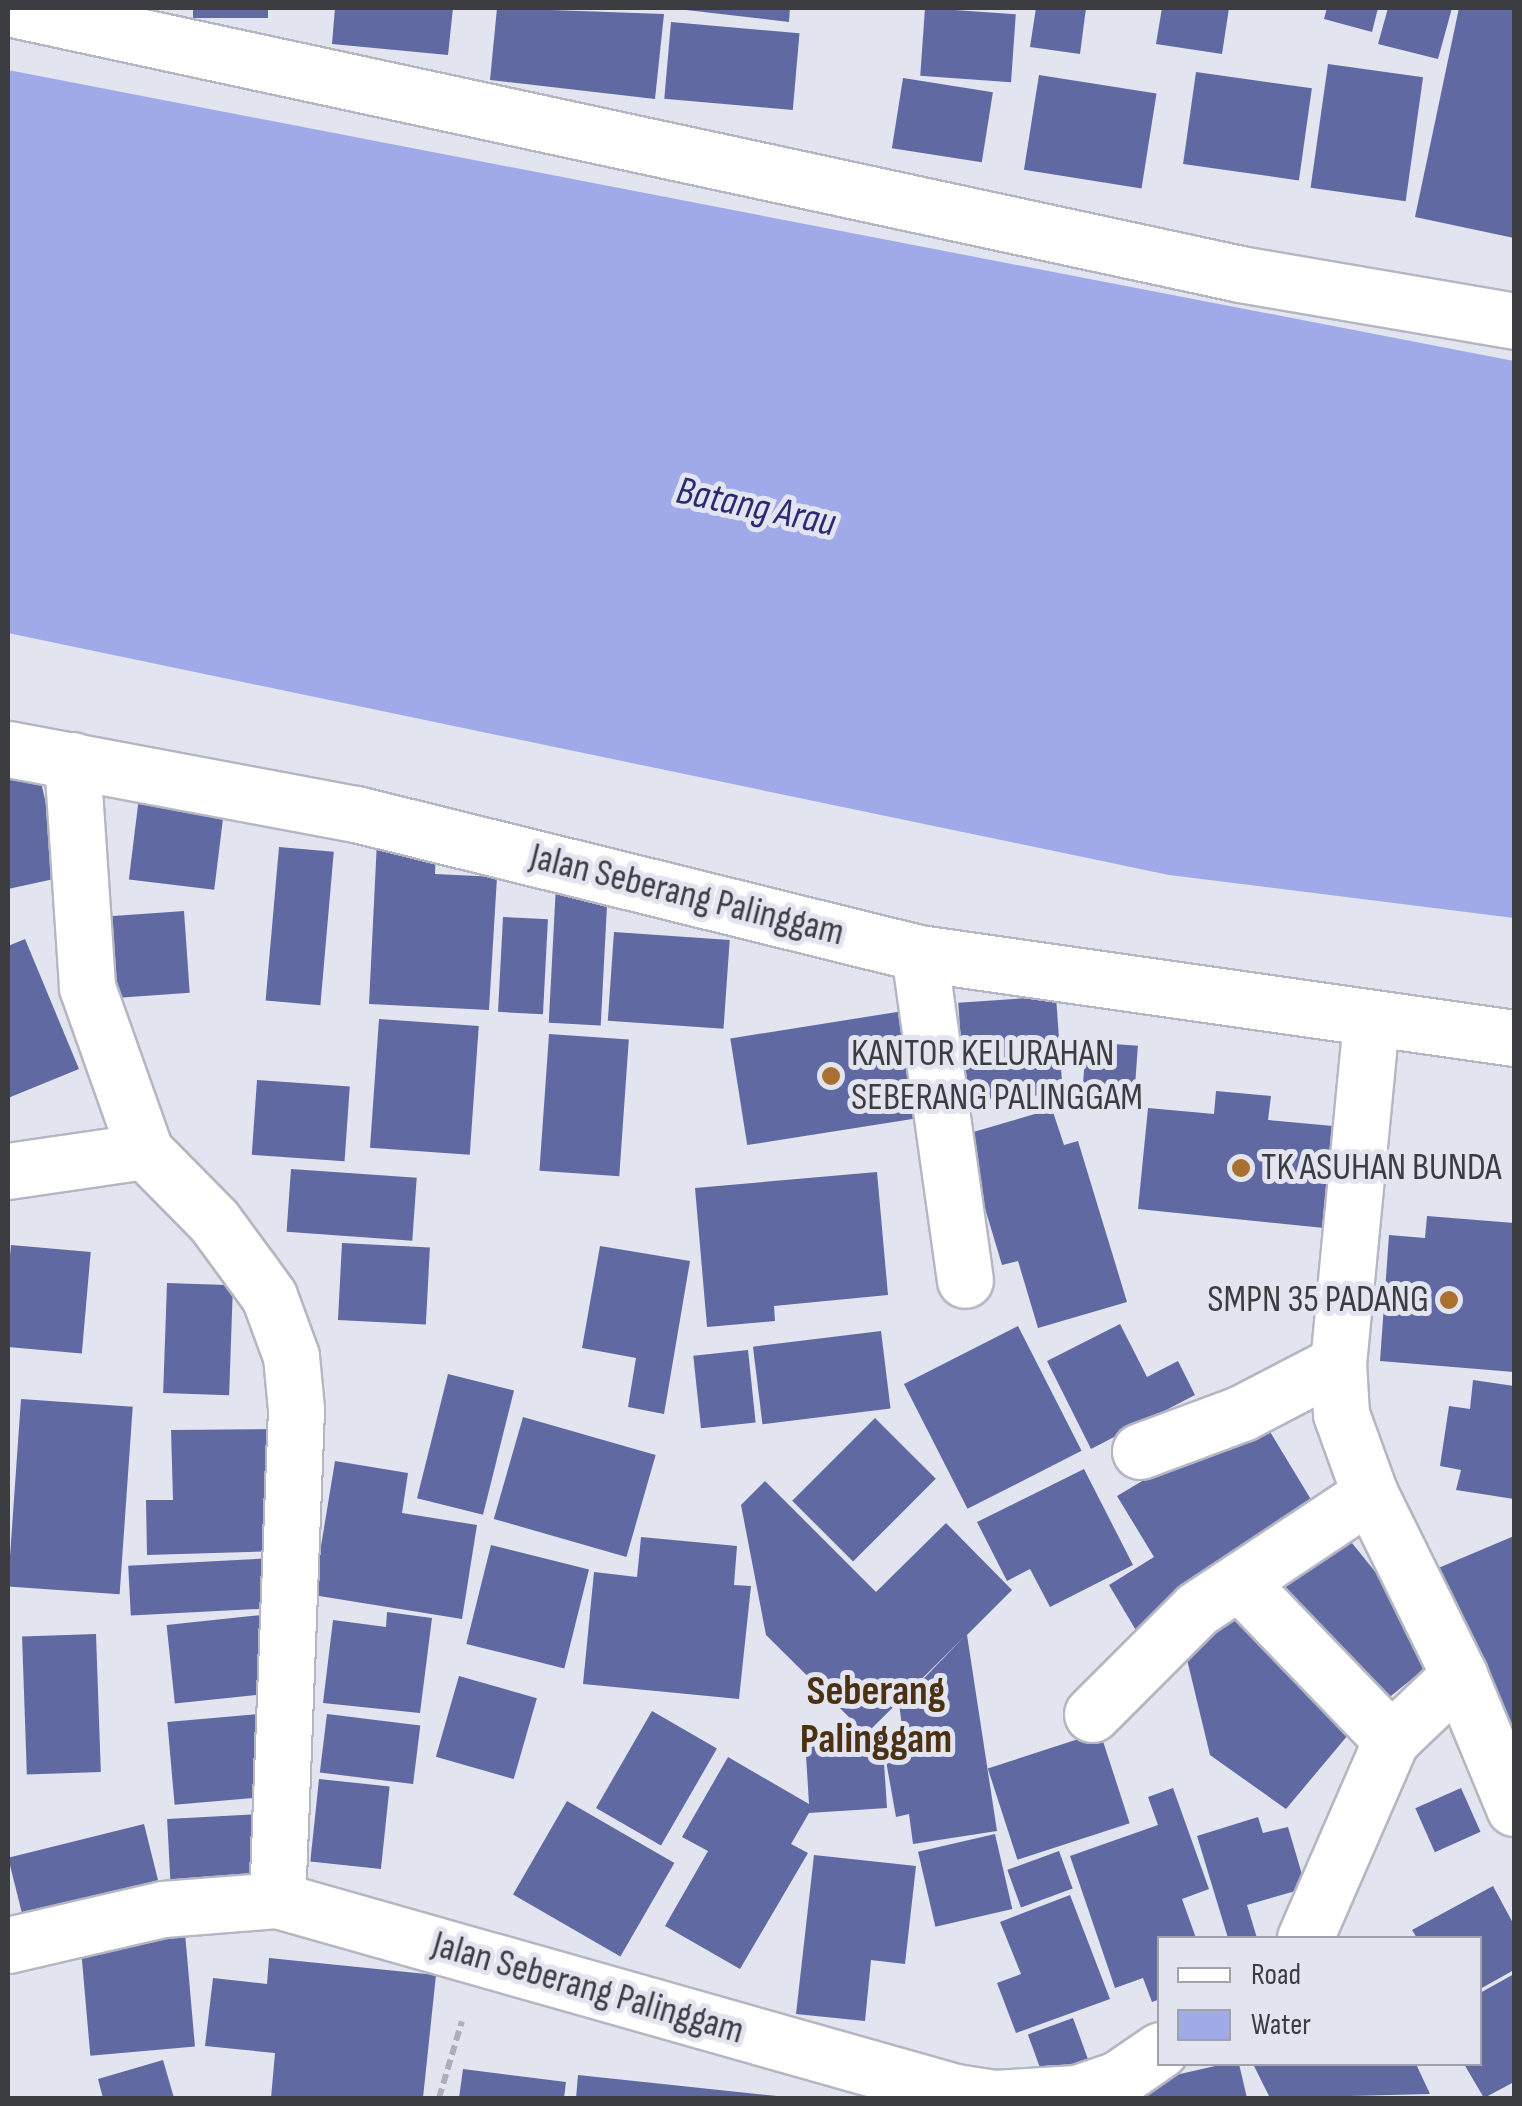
<!DOCTYPE html>
<html>
<head>
<meta charset="utf-8">
<style>
  body { margin:0 }
  #map { position:relative; width:1522px; height:2106px; overflow:hidden; background:#e2e4f0; font-family:"Sofia Sans Condensed",sans-serif }
  div>[style] { position:absolute }
  [style*='--x'] { left:calc(var(--x)*1px); top:calc(var(--y)*1px); width:calc(var(--w)*1px); rotate:calc(var(--a)*1deg) }
  .water>* { inset:0; background:#a0aae9 }
  .building>* { inset:0; background:#6169a3; transform-origin:0 0 }
  .path>* { height:6px; margin-top:-3px; transform-origin:0; background:repeating-linear-gradient(90deg,#adaeb8 0 10px,transparent 0 15px) }
  .roads { filter:drop-shadow(2px 0 #b4b7c2) drop-shadow(-2px 0 #b4b7c2) drop-shadow(0 2px #b4b7c2) drop-shadow(0 -2px #b4b7c2) }
  .minor>* { height:55px; margin:-27.5px; padding:0 27.5px; transform-origin:27.5px; border-radius:27.5px; background:#fff }
  .dots>* { width:28px; height:28px; translate:-50% -50%; box-sizing:border-box; border:5px solid #e2e4f0; border-radius:50% }
  span { translate:-50% -50%; white-space:nowrap; text-align:center; line-height:1.15; -webkit-text-stroke:10px #e2e4f0; paint-order:stroke }
  .street-label { font-size:38px; color:#3c3d41 }
  .poi-label { font-size:38px; color:#3c3d41 }
  .left { translate:0 -50%; text-align:left }
  .right { translate:-100% -50%; text-align:right }
  .water-label { font-size:40px; color:#292a73; font-style:italic }
  .quarter-label { font-size:42px; color:#4c3012; font-weight:700 }
  .frame { position:absolute; inset:0; border:10px solid #3c3d41; pointer-events:none }
  .legend { position:absolute; left:1157px; top:1936px; width:325px; height:130px; box-sizing:border-box; background:#e2e4f0; border:2px solid #a0a1aa; margin:0; padding:12px 18px; list-style:none; font-size:30px; color:#3c3d41 }
  .legend li { display:flex; align-items:center; gap:20px; height:50px }
  .legend b { width:50px; border:2px solid #a0a1aa }
</style>
</head>
<body>
<div id="map">
  <div class="water">
    <div style="clip-path:polygon(8px 70px,1514px 361px,1514px 918px,1169px 875px,8px 633px)"></div>
  </div>
  <div class="building">
    <div style="left:193px;top:8px;width:75px;height:10px"></div>
    <div style="clip-path:polygon(335px 8px,453px 8px,448px 55px,332px 44px)"></div>
    <div style="clip-path:polygon(497px 8px,664px 14px,655px 99px,490px 80px)"></div>
    <div style="clip-path:polygon(669px 8px,790px 8px,789px 22px)"></div>
    <div style="left:925px;top:8px;width:91px;height:68px;rotate:4deg"></div>
    <div style="clip-path:polygon(1036px 8px,1086px 8px,1080px 54px,1030px 47px)"></div>
    <div style="clip-path:polygon(1162px 8px,1229px 8px,1222px 54px,1156px 44px)"></div>
    <div style="clip-path:polygon(1327px 8px,1378px 8px,1372px 32px,1324px 19px)"></div>
    <div style="clip-path:polygon(1388px 8px,1452px 8px,1438px 59px,1378px 44px)"></div>
    <div style="clip-path:polygon(1459px 8px,1514px 8px,1514px 238px,1415px 217px)"></div>
    <div style="left:671px;top:22px;width:129px;height:77px;rotate:5deg"></div>
    <div style="left:1328px;top:64px;width:96px;height:125px;rotate:8deg"></div>
    <div style="left:1196px;top:72px;width:117px;height:93px;rotate:8deg"></div>
    <div style="left:1039px;top:75px;width:119px;height:96px;rotate:9deg"></div>
    <div style="left:903px;top:78px;width:91px;height:71px;rotate:9deg"></div>
    <div style="clip-path:polygon(37px 765px,63px 877px,8px 889px,8px 772px)"></div>
    <div style="left:139px;top:797px;width:86px;height:83px;rotate:7deg"></div>
    <div style="clip-path:polygon(377px 841px,436px 844px,435px 874px,497px 877px,489px 1010px,369px 1004px)"></div>
    <div style="left:279px;top:847px;width:55px;height:154px;rotate:5deg"></div>
    <div style="left:556px;top:885px;width:52px;height:138px;rotate:3deg"></div>
    <div style="left:184px;top:911px;width:82px;height:85px;rotate:86deg"></div>
    <div style="left:503px;top:917px;width:45px;height:95px;rotate:3deg"></div>
    <div style="left:614px;top:932px;width:116px;height:89px;rotate:4deg"></div>
    <div style="clip-path:polygon(25px 939px,79px 1069px,8px 1098px,8px 946px)"></div>
    <div style="left:1056px;top:996px;width:98px;height:98px;rotate:86deg"></div>
    <div style="left:916px;top:1009px;width:108px;height:188px;rotate:81deg"></div>
    <div style="left:379px;top:1019px;width:100px;height:129px;rotate:4deg"></div>
    <div style="left:549px;top:1034px;width:80px;height:137px;rotate:4deg"></div>
    <div style="left:1086px;top:1042px;width:52px;height:61px;rotate:4deg"></div>
    <div style="left:257px;top:1080px;width:93px;height:75px;rotate:4deg"></div>
    <div style="clip-path:polygon(1216px 1091px,1271px 1096px,1268px 1120px,1344px 1127px,1334px 1229px,1138px 1209px,1148px 1108px,1214px 1114px)"></div>
    <div style="clip-path:polygon(1052px 1109px,1064px 1145px,1078px 1141px,1127px 1302px,1038px 1328px,1018px 1261px,1002px 1265px,963px 1135px)"></div>
    <div style="left:291px;top:1169px;width:126px;height:63px;rotate:4deg"></div>
    <div style="clip-path:polygon(877px 1172px,888px 1295px,774px 1306px,775px 1321px,707px 1327px,695px 1188px)"></div>
    <div style="clip-path:polygon(1427px 1216px,1514px 1223px,1514px 1372px,1380px 1361px,1389px 1235px,1425px 1238px)"></div>
    <div style="left:342px;top:1243px;width:88px;height:77px;rotate:3deg"></div>
    <div style="left:11px;top:1245px;width:80px;height:102px;rotate:5deg"></div>
    <div style="clip-path:polygon(600px 1246px,690px 1261px,664px 1414px,628px 1407px,636px 1358px,582px 1348px)"></div>
    <div style="left:167px;top:1283px;width:66px;height:110px;rotate:2deg"></div>
    <div style="clip-path:polygon(1120px 1324px,1147px 1377px,1178px 1361px,1195px 1395px,1091px 1449px,1047px 1361px)"></div>
    <div style="left:1018px;top:1326px;width:140px;height:128px;rotate:63deg"></div>
    <div style="left:881px;top:1331px;width:78px;height:129px;rotate:83deg"></div>
    <div style="left:748px;top:1350px;width:73px;height:55px;rotate:84deg"></div>
    <div style="left:448px;top:1374px;width:68px;height:128px;rotate:14deg"></div>
    <div style="clip-path:polygon(1473px 1380px,1514px 1386px,1514px 1499px,1456px 1490px,1461px 1470px,1440px 1466px,1449px 1406px,1470px 1409px)"></div>
    <div style="left:21px;top:1399px;width:112px;height:188px;rotate:4deg"></div>
    <div style="clip-path:polygon(1258px 1412px,1324px 1521px,1137px 1632px,1109px 1585px,1154px 1557px,1117px 1496px)"></div>
    <div style="left:523px;top:1417px;width:138px;height:106px;rotate:16deg"></div>
    <div style="left:875px;top:1418px;width:86px;height:117px;rotate:45deg"></div>
    <div style="clip-path:polygon(280px 1429px,283px 1551px,147px 1555px,146px 1500px,173px 1500px,171px 1430px)"></div>
    <div style="clip-path:polygon(335px 1461px,408px 1473px,402px 1513px,477px 1525px,462px 1619px,313px 1595px)"></div>
    <div style="clip-path:polygon(1084px 1469px,1133px 1565px,1050px 1607px,1030px 1569px,1007px 1581px,977px 1522px)"></div>
    <div style="clip-path:polygon(765px 1481px,876px 1592px,946px 1523px,1012px 1590px,967px 1635px,997px 1831px,913px 1844px,909px 1814px,896px 1817px,883px 1744px,904px 1741px,899px 1704px,964px 1637px,866px 1734px,766px 1635px,741px 1505px)"></div>
    <div style="left:1339px;top:1527px;width:164px;height:80px;rotate:51deg"></div>
    <div style="clip-path:polygon(1514px 1536px,1514px 1758px,1436px 1569px)"></div>
    <div style="clip-path:polygon(641px 1537px,737px 1546px,734px 1585px,751px 1586px,739px 1699px,583px 1684px,594px 1572px,637px 1577px)"></div>
    <div style="left:491px;top:1545px;width:101px;height:102px;rotate:14deg"></div>
    <div style="left:275px;top:1558px;width:50px;height:147px;rotate:87deg"></div>
    <div style="clip-path:polygon(1235px 1596px,1358px 1723px,1286px 1809px,1210px 1755px,1184px 1647px)"></div>
    <div style="clip-path:polygon(387px 1612px,432px 1618px,420px 1713px,323px 1703px,333px 1620px,386px 1627px)"></div>
    <div style="left:271px;top:1614px;width:79px;height:105px;rotate:84deg"></div>
    <div style="left:96px;top:1634px;width:138px;height:74px;rotate:88deg"></div>
    <div style="left:459px;top:1676px;width:81px;height:84px;rotate:16deg"></div>
    <div style="left:652px;top:1711px;width:75px;height:112px;rotate:30deg"></div>
    <div style="left:260px;top:1714px;width:83px;height:93px;rotate:85deg"></div>
    <div style="left:327px;top:1714px;width:94px;height:59px;rotate:7deg"></div>
    <div style="left:1100px;top:1732px;width:96px;height:118px;rotate:72deg"></div>
    <div style="clip-path:polygon(882px 1733px,887px 1808px,809px 1813px,791px 1844px,808px 1853px,740px 1969px,665px 1926px,708px 1851px,682px 1837px,728px 1757px,809px 1804px,805px 1739px)"></div>
    <div style="left:319px;top:1779px;width:71px;height:83px;rotate:6deg"></div>
    <div style="clip-path:polygon(1173px 1788px,1209px 1889px,1182px 1899px,1196px 1938px,1160px 1938px,1160px 1999px,1152px 2002px,1143px 1978px,1115px 1988px,1070px 1856px,1158px 1825px,1148px 1797px)"></div>
    <div style="left:1461px;top:1788px;width:48px;height:50px;rotate:66deg"></div>
    <div style="left:567px;top:1801px;width:124px;height:108px;rotate:30deg"></div>
    <div style="left:262px;top:1814px;width:64px;height:95px;rotate:87deg"></div>
    <div style="clip-path:polygon(1258px 1817px,1263px 1833px,1288px 1827px,1306px 1888px,1247px 1905px,1257px 1938px,1228px 1938px,1197px 1836px)"></div>
    <div style="left:144px;top:1824px;width:72px;height:140px;rotate:76deg"></div>
    <div style="left:995px;top:1834px;width:77px;height:79px;rotate:77deg"></div>
    <div style="left:1059px;top:1851px;width:40px;height:55px;rotate:70deg"></div>
    <div style="clip-path:polygon(814px 1855px,916px 1866px,905px 1964px,871px 1960px,865px 2021px,796px 2014px)"></div>
    <div style="clip-path:polygon(1493px 1886px,1514px 1925px,1514px 1970px,1480px 1989px,1480px 1938px,1417px 1938px,1412px 1930px)"></div>
    <div style="clip-path:polygon(1070px 1895px,1110px 1999px,1016px 2033px,997px 1983px,1021px 1974px,1000px 1922px)"></div>
    <div style="left:185px;top:1933px;width:114px;height:105px;rotate:85deg"></div>
    <div style="clip-path:polygon(269px 1958px,436px 1975px,423px 2098px,271px 2098px,275px 2053px,205px 2046px,213px 1978px,267px 1984px)"></div>
    <div style="clip-path:polygon(1514px 1974px,1514px 2082px,1484px 2098px,1464px 2064px,1480px 2064px,1480px 1993px)"></div>
    <div style="left:1073px;top:2018px;width:58px;height:48px;rotate:70deg"></div>
    <div style="clip-path:polygon(163px 2060px,174px 2098px,103px 2098px,98px 2079px)"></div>
    <div style="clip-path:polygon(1224px 2064px,1239px 2064px,1247px 2098px,1140px 2098px,1136px 2084px)"></div>
    <div style="clip-path:polygon(1253px 2064px,1416px 2064px,1430px 2094px,1270px 2098px)"></div>
    <div style="clip-path:polygon(463px 2069px,566px 2082px,564px 2098px,459px 2098px)"></div>
    <div style="clip-path:polygon(578px 2075px,777px 2096px,776px 2098px,576px 2098px)"></div>
  </div>
  <div class="path">
    <div style="--x:439;--y:2098;--w:80;--a:-73.4"></div>
  </div>
  <div class="roads">
    <div class="minor">
      <div style="--x:8;--y:8;--w:1260;--a:12.18"></div>
      <div style="--x:1240;--y:274;--w:278;--a:9.7"></div>
      <div style="--x:8;--y:749;--w:354;--a:10.6"></div>
      <div style="--x:356;--y:814;--w:580;--a:13.87"></div>
      <div style="--x:919;--y:953;--w:601;--a:8.13"></div>
      <div style="--x:72;--y:760;--w:227;--a:86.2"></div>
      <div style="--x:87;--y:987;--w:174;--a:70.5"></div>
      <div style="--x:145;--y:1151;--w:98;--a:45.4"></div>
      <div style="--x:214;--y:1221;--w:61;--a:53.7"></div>
      <div style="--x:250;--y:1270;--w:32;--a:54"></div>
      <div style="--x:269;--y:1296;--w:64;--a:69.9"></div>
      <div style="--x:291;--y:1356;--w:53;--a:84.6"></div>
      <div style="--x:296;--y:1409;--w:491;--a:92.2"></div>
      <div style="--x:919;--y:953;--w:330;--a:82"></div>
      <div style="--x:1371;--y:1021;--w:344;--a:95.5"></div>
      <div style="--x:1338;--y:1363;--w:51;--a:86.6"></div>
      <div style="--x:1341;--y:1414;--w:85;--a:70.1"></div>
      <div style="--x:1370;--y:1494;--w:202;--a:63.8"></div>
      <div style="--x:1459;--y:1675;--w:144;--a:67.5"></div>
      <div style="--x:8;--y:1171;--w:138;--a:-8.3"></div>
      <div style="--x:1140;--y:1451;--w:109;--a:-20.4"></div>
      <div style="--x:1242;--y:1413;--w:108;--a:-27.5"></div>
      <div style="--x:1239;--y:1582;--w:219;--a:46.1"></div>
      <div style="--x:1092;--y:1714;--w:148;--a:-45"></div>
      <div style="--x:1197;--y:1609;--w:208;--a:-33.6"></div>
      <div style="--x:1305;--y:1938;--w:216;--a:-66.5"></div>
      <div style="--x:1391;--y:1740;--w:94;--a:-43.7"></div>
      <div style="--x:8;--y:1945;--w:159;--a:-13.1"></div>
      <div style="--x:163;--y:1909;--w:114;--a:-4.5"></div>
      <div style="--x:277;--y:1900;--w:705;--a:15.81"></div>
      <div style="--x:955;--y:2092;--w:40;--a:8.5"></div>
      <div style="--x:995;--y:2098;--w:82;--a:-3.5"></div>
      <div style="--x:1077;--y:2093;--w:43;--a:-18.9"></div>
      <div style="--x:1118;--y:2079;--w:51;--a:-34.6"></div>
    </div>
  </div>
  <div class="dots">
    <div style="left:831px;top:1076px;background:#aa7030"></div>
    <div style="left:1241px;top:1168px;background:#aa7030"></div>
    <div style="left:1449px;top:1300px;background:#aa7030"></div>
  </div>
  <div class="street-label">
    <span style="left:687px;top:895px;rotate:14deg">Jalan Seberang Palinggam</span>
    <span style="left:588px;top:1988px;rotate:16deg">Jalan Seberang Palinggam</span>
  </div>
  <div class="poi-label">
    <span class="left" style="left:851px;top:1076px">KANTOR KELURAHAN<br>SEBERANG PALINGGAM</span>
    <span class="left" style="left:1261px;top:1168px">TK ASUHAN BUNDA</span>
    <span class="right" style="left:1429px;top:1300px">SMPN 35 PADANG</span>
  </div>
  <div class="water-label">
    <span style="left:756px;top:507px;rotate:12deg">Batang Arau</span>
  </div>
  <div class="quarter-label">
    <span style="left:876px;top:1716px">Seberang<br>Palinggam</span>
  </div>
  <div class="frame"></div>
  <ul class="legend">
  <li><b style="height:12px;background:#fff"></b>Road</li>
  <li><b style="height:28px;background:#a0aae9"></b>Water</li>
  </ul>
</div>
</body>
</html>
